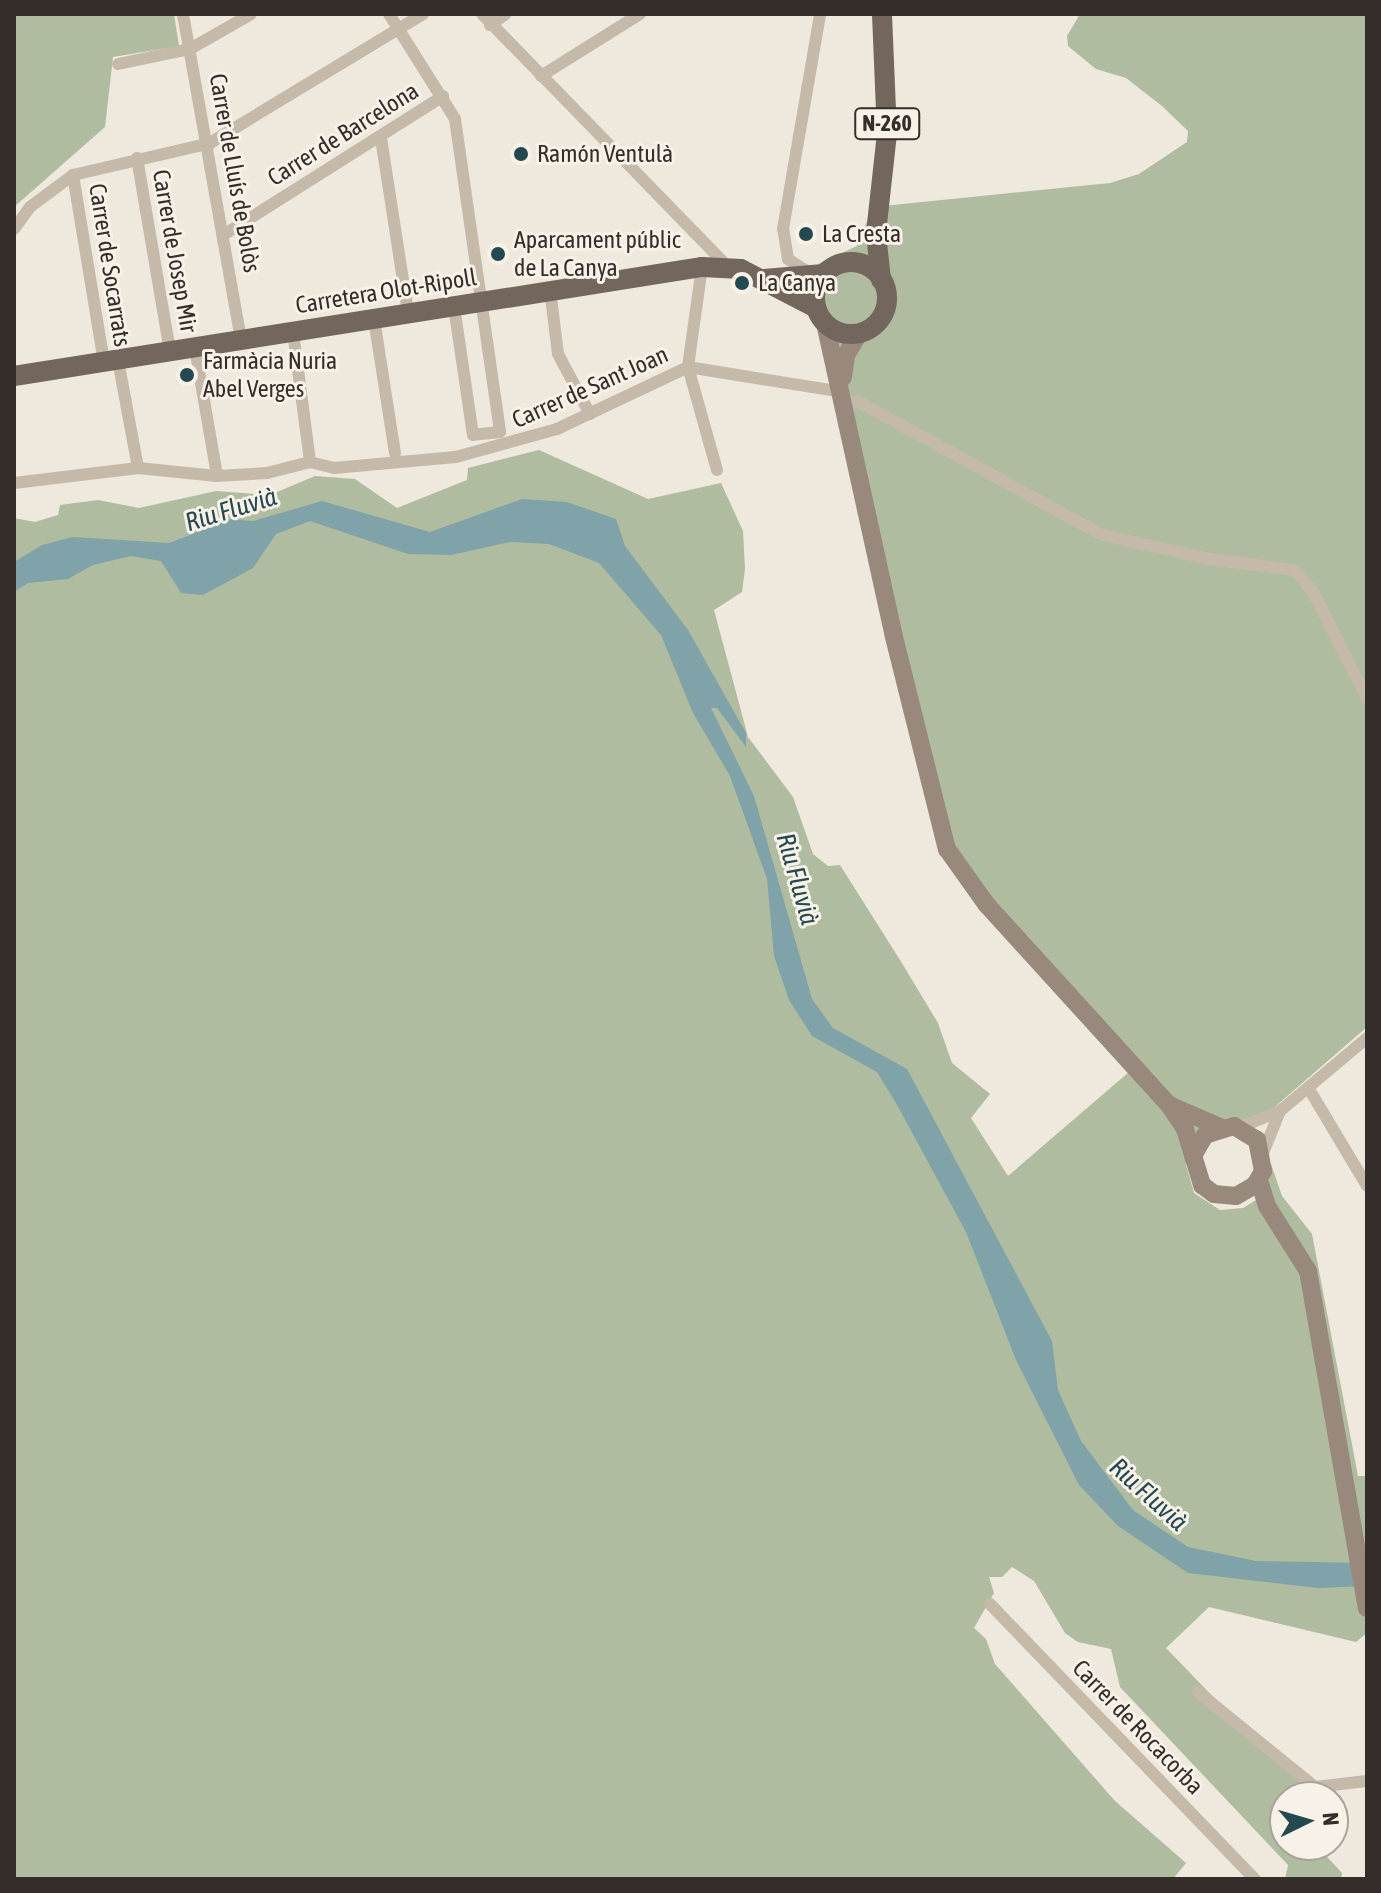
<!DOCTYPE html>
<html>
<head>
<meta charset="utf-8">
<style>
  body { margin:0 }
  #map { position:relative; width:1381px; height:1893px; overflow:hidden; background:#eee8dd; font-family:"Asap Condensed",sans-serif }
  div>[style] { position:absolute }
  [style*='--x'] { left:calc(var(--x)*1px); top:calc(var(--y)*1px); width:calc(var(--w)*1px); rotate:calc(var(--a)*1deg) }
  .green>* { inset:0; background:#afbc9f }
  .water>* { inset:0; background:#7fa3a8 }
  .street>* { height:12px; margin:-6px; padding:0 6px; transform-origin:6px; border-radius:6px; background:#c5b9aa }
  .secondary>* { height:18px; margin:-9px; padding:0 9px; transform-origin:9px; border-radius:9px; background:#98897c }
  .primary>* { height:20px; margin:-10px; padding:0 10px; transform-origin:10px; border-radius:10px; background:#73665c }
  .primary>.ring { margin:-10px; padding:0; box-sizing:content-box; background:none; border:20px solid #73665c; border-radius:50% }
  .dots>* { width:22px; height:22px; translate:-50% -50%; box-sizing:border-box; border:4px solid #f7f1e8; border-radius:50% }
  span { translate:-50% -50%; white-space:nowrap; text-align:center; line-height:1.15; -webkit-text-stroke:6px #f7f1e8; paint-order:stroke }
  .shield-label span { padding:2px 6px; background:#f7f1e8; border:2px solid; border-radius:6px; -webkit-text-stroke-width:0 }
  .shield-label { font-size:22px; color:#342d29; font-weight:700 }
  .street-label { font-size:24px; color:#342d29 }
  .poi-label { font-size:24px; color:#342d29 }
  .left { translate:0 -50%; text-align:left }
  .water-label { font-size:26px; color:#244950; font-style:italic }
  .frame { position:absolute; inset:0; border:16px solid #342d29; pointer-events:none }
  .north { position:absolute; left:1269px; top:1781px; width:80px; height:80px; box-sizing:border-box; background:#f7f1e8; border:2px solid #a9a39c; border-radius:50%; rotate:85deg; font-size:22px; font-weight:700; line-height:32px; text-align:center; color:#342d29 }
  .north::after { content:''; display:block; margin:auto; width:28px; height:36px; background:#244950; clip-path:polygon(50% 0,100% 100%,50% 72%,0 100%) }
</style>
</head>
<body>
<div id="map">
  <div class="green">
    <div style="clip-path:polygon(14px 14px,174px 14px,179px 46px,113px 57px,105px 127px,14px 207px)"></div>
    <div style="clip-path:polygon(1080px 14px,1367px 14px,1367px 1027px,1248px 1130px,1214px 1128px,1186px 1165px,1194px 1193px,1220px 1210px,1243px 1208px,1256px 1200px,1269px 1181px,1271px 1164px,1282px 1196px,1312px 1234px,1358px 1476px,1367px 1476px,1367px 1633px,1356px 1642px,1209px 1607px,1166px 1648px,1247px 1732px,1315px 1787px,1303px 1797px,1285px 1797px,1285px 1845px,1316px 1845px,1342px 1873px,1341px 1879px,1285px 1879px,1288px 1865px,1120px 1687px,1111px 1649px,1078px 1642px,1065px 1633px,1034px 1581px,1012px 1567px,1002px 1577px,989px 1577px,994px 1593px,974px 1628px,986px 1639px,995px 1664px,1115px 1801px,1186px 1863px,1173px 1879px,14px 1879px,14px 518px,35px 522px,58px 515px,60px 505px,98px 500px,139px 508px,216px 491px,270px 495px,315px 476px,355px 479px,397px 508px,467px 480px,468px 468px,539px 450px,648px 499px,721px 483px,743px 531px,745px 569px,742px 592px,714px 610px,748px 737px,793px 797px,813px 854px,828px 866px,840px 865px,900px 960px,938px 1023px,952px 1063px,990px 1094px,971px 1118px,1008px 1176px,1129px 1072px,935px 837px,823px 336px,805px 293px,818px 264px,857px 246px,873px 207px,1110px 183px,1139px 174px,1187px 142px,1188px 131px,1162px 106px,1126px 78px,1096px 69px,1068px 46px,1067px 36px)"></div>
  </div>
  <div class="water">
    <div style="clip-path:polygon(522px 499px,567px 502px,616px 519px,625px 546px,688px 630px,746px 733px,746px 747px,717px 708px,711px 708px,754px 796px,812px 999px,833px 1028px,907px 1069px,1052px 1341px,1058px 1390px,1081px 1441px,1133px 1510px,1188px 1547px,1256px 1561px,1367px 1563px,1367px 1586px,1318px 1588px,1188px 1573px,1118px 1526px,1079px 1485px,1016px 1360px,966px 1232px,896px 1103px,877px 1072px,812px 1036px,789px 1000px,774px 956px,767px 879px,730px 776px,693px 713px,661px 635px,599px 563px,549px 544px,510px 542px,451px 555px,408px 554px,310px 521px,276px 534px,253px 568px,203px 595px,181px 593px,161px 561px,131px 556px,93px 565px,68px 579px,28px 583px,14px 592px,14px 562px,42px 545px,73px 537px,169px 543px,231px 519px,253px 521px,322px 501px,430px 532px)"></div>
  </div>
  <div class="street">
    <div style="--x:183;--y:14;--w:331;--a:79.9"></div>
    <div style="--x:389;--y:14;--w:124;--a:57.8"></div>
    <div style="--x:455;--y:119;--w:316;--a:81.8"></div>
    <div style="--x:500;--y:432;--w:27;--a:174"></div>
    <div style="--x:473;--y:435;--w:130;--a:-98.4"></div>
    <div style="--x:482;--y:14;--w:351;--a:45.8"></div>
    <div style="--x:490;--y:25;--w:19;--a:-35"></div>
    <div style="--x:118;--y:64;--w:74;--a:-11.8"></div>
    <div style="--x:190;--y:49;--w:70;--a:-29.8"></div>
    <div style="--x:541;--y:76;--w:117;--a:-32.1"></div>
    <div style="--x:381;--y:138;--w:177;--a:81.2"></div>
    <div style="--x:137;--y:158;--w:196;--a:80.3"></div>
    <div style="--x:73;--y:175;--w:190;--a:80.6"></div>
    <div style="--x:14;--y:229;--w:27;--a:-54"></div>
    <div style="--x:30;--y:207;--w:54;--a:-36.7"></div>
    <div style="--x:73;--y:175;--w:141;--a:-13.1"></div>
    <div style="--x:210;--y:143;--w:249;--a:-31.2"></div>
    <div style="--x:225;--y:234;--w:258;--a:-32.3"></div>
    <div style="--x:702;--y:267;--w:101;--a:98"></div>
    <div style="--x:688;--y:367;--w:107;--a:74.3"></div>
    <div style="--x:810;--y:273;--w:26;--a:-148"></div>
    <div style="--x:788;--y:259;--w:30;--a:-99"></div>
    <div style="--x:783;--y:229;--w:218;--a:-80.2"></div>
    <div style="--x:550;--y:289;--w:65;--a:83"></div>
    <div style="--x:558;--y:354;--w:68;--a:61.9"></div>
    <div style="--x:374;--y:319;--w:136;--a:81.1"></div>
    <div style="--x:293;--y:332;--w:131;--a:82.5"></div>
    <div style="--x:195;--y:348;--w:130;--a:80.2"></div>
    <div style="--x:118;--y:360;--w:110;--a:79.5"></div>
    <div style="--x:844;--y:401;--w:15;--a:4"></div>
    <div style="--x:859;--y:402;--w:277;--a:28.7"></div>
    <div style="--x:1102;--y:535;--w:111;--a:12.5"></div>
    <div style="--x:1210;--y:559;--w:85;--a:7.5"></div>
    <div style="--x:1294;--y:570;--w:29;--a:49"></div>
    <div style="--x:1313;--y:592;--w:120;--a:63.2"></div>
    <div style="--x:14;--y:483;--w:125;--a:-6.9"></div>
    <div style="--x:138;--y:468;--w:79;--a:5.8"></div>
    <div style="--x:217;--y:476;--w:50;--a:-3.4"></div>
    <div style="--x:267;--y:473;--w:44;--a:-14.3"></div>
    <div style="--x:310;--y:462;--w:25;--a:14"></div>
    <div style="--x:334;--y:468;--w:122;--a:-5.2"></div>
    <div style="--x:456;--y:457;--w:105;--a:-15.5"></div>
    <div style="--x:557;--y:429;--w:145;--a:-25.3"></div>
    <div style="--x:688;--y:367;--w:156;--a:9.2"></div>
    <div style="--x:1309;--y:1089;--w:113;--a:59.1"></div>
    <div style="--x:1239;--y:1128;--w:44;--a:-22.5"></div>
    <div style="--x:1280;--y:1111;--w:114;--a:-40"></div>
    <div style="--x:1263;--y:1153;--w:45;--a:-68"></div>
    <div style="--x:990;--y:1604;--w:382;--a:46.1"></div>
    <div style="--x:1198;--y:1692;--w:151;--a:39.1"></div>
    <div style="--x:1315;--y:1787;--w:52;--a:-6.6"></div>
  </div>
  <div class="secondary">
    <div style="--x:825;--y:323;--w:321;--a:77.6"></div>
    <div style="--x:894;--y:637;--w:219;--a:76"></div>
    <div style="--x:947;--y:849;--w:69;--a:54.5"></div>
    <div style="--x:987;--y:905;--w:270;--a:47.7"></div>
    <div style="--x:1169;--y:1105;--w:29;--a:56"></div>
    <div style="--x:1185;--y:1129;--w:59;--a:73.1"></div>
    <div style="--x:1202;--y:1185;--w:15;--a:37"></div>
    <div style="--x:1214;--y:1194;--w:22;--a:5"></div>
    <div style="--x:1236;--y:1196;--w:22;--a:-30"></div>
    <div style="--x:1255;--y:1185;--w:16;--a:-60"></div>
    <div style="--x:1263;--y:1171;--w:32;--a:-101"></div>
    <div style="--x:1257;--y:1140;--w:27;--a:-149"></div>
    <div style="--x:1234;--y:1126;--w:30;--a:163"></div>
    <div style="--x:1205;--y:1135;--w:24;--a:120"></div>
    <div style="--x:843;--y:377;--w:22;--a:-82"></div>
    <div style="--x:846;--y:355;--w:26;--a:-59"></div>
    <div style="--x:1169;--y:1105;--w:56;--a:23.3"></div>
    <div style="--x:1259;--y:1180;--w:27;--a:73"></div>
    <div style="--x:1267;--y:1206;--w:77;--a:57.8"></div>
    <div style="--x:1308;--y:1271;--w:342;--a:80.1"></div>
  </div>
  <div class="primary">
    <div class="ring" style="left:815px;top:262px;width:52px;height:52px"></div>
    <div style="--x:764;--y:279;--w:60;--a:-4.8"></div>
    <div style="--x:881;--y:280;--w:47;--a:-96.1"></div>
    <div style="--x:876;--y:233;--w:100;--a:-83.7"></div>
    <div style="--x:887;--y:134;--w:120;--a:-92.4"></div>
    <div style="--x:14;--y:376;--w:697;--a:-9"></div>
    <div style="--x:702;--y:267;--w:39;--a:3"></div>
    <div style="--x:741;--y:269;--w:85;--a:27.5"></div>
  </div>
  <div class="dots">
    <div style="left:521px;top:154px;background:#244950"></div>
    <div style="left:806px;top:234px;background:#244950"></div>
    <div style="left:498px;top:254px;background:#244950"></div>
    <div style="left:742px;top:283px;background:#244950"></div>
    <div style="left:187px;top:375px;background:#244950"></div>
  </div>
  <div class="shield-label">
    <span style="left:887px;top:124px">N-260</span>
  </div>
  <div class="street-label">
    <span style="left:343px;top:134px;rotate:-32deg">Carrer de Barcelona</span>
    <span style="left:235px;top:173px;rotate:80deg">Carrer de Lluís de Bolòs</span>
    <span style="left:175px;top:251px;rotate:80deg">Carrer de Josep Mir</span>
    <span style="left:110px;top:265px;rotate:81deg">Carrer de Socarrats</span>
    <span style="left:386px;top:291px;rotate:-9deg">Carretera Olot-Ripoll</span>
    <span style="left:590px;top:387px;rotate:-24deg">Carrer de Sant Joan</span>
    <span style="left:1138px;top:1727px;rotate:46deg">Carrer de Rocacorba</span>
  </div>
  <div class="poi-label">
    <span class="left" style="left:537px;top:154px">Ramón Ventulà</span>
    <span class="left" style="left:822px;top:234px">La Cresta</span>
    <span class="left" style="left:514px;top:254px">Aparcament públic<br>de La Canya</span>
    <span class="left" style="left:758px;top:283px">La Canya</span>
    <span class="left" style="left:203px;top:375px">Farmàcia Nuria<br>Abel Verges</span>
  </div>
  <div class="water-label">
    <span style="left:231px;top:510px;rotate:-17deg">Riu Fluvià</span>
    <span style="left:797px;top:879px;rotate:74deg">Riu Fluvià</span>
    <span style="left:1148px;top:1495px;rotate:42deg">Riu Fluvià</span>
  </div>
  <div class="frame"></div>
  <div class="north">N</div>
</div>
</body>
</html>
